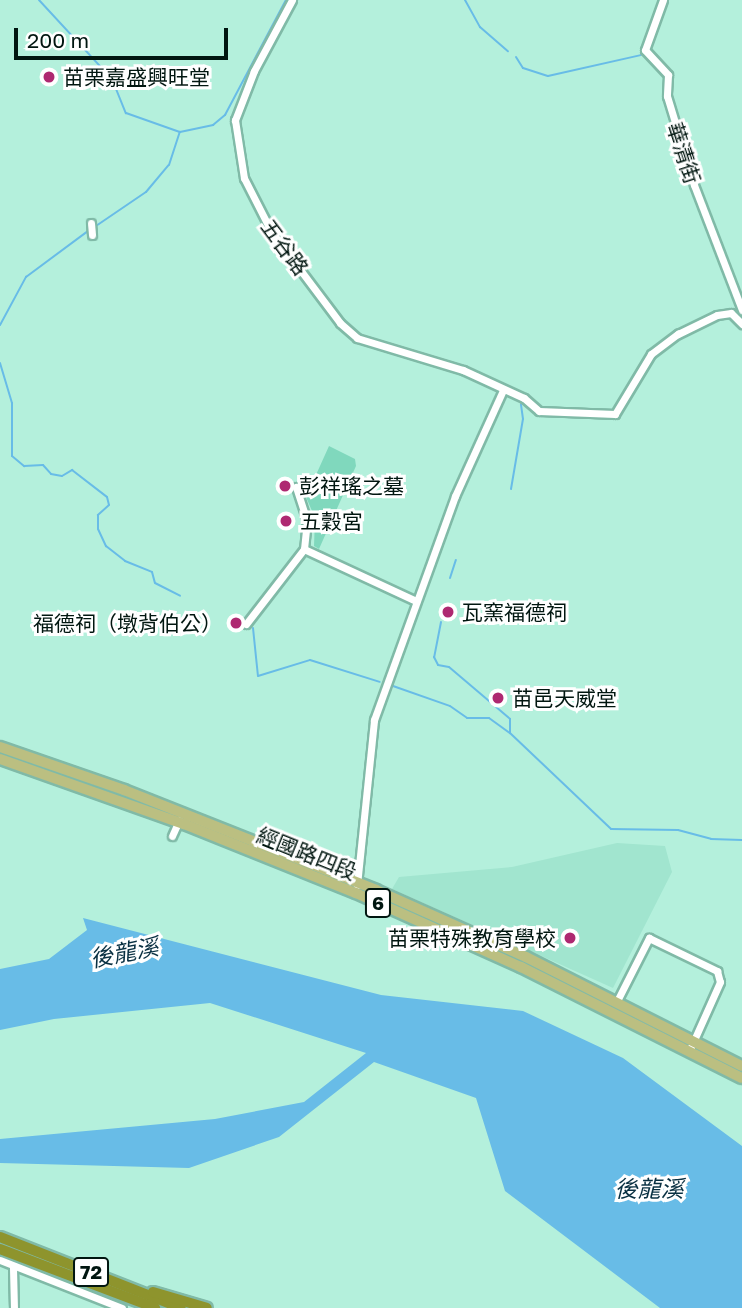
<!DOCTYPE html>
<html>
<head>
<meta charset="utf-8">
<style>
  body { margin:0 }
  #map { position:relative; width:742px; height:1308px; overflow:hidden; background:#b4f0dc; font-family:"Golos Text","Noto Sans TC",sans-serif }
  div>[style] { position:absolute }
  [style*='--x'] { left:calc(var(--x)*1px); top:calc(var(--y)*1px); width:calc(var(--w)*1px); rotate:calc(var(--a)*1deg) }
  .built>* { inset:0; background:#a1e5cf }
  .green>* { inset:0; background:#80d8bd }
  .water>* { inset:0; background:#68bce7 }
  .stream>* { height:2px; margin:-1px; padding:0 1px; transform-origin:1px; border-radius:1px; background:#68bce7 }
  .roads { filter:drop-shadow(2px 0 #80baa7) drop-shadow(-2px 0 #80baa7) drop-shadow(0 2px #80baa7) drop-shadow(0 -2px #80baa7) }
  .minor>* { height:7px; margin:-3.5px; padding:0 3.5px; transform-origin:3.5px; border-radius:3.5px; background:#fff }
  .major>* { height:10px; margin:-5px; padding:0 5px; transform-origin:5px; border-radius:5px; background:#bbbf81 }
  .highway>* { height:10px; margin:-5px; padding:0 5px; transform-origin:5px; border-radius:5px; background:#8e942d }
  .dots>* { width:19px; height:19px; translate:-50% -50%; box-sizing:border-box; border:4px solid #fff; border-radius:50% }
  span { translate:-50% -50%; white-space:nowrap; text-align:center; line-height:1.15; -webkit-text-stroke:6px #fff; paint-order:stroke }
  .shield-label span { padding:2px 5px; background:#fff; border:2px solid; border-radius:5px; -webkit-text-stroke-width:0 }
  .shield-label { font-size:19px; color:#011610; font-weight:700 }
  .poi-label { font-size:21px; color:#011610 }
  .left { translate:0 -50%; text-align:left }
  .right { translate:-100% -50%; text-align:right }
  .street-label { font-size:21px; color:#011610 }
  .water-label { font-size:23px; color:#093042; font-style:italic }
  .scale { position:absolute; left:14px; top:28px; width:214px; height:32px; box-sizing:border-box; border:4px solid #011610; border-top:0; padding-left:9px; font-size:21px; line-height:24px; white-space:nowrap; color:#011610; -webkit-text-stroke:5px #fff; paint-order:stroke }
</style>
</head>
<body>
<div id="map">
  <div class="built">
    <div style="clip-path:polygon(617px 843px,665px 846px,672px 872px,613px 988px,392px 889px,399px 877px,512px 867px)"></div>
  </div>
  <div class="green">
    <div style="clip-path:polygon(329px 446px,355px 459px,356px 466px,319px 549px,314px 546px,315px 518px,306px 497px)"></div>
  </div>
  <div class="water">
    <div style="clip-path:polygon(83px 918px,381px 995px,523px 1011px,623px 1058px,742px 1146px,742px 1308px,660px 1308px,505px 1191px,476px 1098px,374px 1062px,279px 1137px,189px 1168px,0 1163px,0 1139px,215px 1119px,304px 1102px,366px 1053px,210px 1003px,54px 1019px,0 1030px,0 969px,49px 959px,87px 930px)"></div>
  </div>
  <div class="stream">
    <div style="--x:39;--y:0;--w:108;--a:47.3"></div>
    <div style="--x:112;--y:79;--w:37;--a:68"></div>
    <div style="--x:126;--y:113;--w:57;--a:19.4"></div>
    <div style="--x:465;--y:0;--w:31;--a:61"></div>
    <div style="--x:480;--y:27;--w:37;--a:41"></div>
    <div style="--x:516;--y:57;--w:13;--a:58"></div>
    <div style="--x:523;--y:68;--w:26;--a:18"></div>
    <div style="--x:548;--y:76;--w:95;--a:-12.7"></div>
    <div style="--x:93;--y:228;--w:64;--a:-34.2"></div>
    <div style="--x:146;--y:192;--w:35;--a:-50"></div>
    <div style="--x:169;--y:165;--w:35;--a:-72"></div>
    <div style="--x:180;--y:132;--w:34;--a:-12"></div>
    <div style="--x:213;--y:125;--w:16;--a:-40"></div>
    <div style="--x:225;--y:115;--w:130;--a:-62.1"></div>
    <div style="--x:0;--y:325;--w:55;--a:-61.6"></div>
    <div style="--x:26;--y:277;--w:77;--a:-36.6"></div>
    <div style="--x:0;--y:363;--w:42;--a:73.3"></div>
    <div style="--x:12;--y:403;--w:53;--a:90"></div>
    <div style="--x:12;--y:456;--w:16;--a:40"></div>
    <div style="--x:24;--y:466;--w:19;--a:-3"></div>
    <div style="--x:43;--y:465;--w:12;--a:48"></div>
    <div style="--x:51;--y:474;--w:11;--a:10"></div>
    <div style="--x:62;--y:476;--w:12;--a:-31"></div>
    <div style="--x:72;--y:470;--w:44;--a:37.6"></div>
    <div style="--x:107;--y:497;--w:8;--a:76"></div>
    <div style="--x:109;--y:505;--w:15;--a:138"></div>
    <div style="--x:98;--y:515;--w:14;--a:90"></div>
    <div style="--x:98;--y:529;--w:19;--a:65"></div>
    <div style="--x:106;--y:546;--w:24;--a:38"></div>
    <div style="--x:125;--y:561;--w:29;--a:22"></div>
    <div style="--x:152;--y:572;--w:11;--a:75"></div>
    <div style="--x:155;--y:583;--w:28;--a:27"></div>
    <div style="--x:511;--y:489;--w:71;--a:-80.3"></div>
    <div style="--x:523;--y:419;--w:15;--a:-98"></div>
    <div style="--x:450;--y:578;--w:19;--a:-72"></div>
    <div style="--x:441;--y:622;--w:36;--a:101"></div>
    <div style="--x:434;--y:657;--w:9;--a:63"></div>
    <div style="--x:438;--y:665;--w:11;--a:10"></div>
    <div style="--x:449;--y:667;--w:80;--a:40.4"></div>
    <div style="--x:510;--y:719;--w:14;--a:90"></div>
    <div style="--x:253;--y:628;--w:48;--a:84.1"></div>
    <div style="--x:258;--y:676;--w:54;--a:-17.1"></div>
    <div style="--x:310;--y:660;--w:73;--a:17.4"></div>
    <div style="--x:393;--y:686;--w:60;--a:19.3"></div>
    <div style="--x:450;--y:706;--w:21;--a:35"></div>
    <div style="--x:467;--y:718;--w:22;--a:0"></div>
    <div style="--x:489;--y:718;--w:26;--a:36"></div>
    <div style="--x:510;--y:733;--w:139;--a:43.5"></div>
    <div style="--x:611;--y:829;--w:67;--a:0.9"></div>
    <div style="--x:678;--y:830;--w:34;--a:15"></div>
    <div style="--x:711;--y:839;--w:31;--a:2"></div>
  </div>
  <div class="roads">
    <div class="minor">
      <div style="--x:292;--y:0;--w:81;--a:118.2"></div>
      <div style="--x:254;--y:71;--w:53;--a:111.2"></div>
      <div style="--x:235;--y:120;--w:59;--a:81.2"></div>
      <div style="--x:244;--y:178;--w:59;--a:63"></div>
      <div style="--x:271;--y:231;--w:115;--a:53.1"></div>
      <div style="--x:340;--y:323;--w:23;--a:41"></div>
      <div style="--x:357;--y:338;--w:111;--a:16.8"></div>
      <div style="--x:463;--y:370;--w:67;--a:24.7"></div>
      <div style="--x:524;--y:398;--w:20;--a:41"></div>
      <div style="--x:539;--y:411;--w:76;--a:2.3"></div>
      <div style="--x:615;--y:414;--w:70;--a:-59"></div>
      <div style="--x:651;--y:354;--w:34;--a:-37"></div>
      <div style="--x:678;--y:334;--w:43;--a:-26"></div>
      <div style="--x:717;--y:315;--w:14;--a:-8"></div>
      <div style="--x:731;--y:313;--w:16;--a:45"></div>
      <div style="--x:663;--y:0;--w:53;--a:109.8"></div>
      <div style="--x:645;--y:50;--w:34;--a:47"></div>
      <div style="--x:668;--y:75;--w:21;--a:93"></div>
      <div style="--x:667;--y:96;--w:93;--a:73.1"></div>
      <div style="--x:694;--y:185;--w:134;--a:69"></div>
      <div style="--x:91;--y:223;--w:12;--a:85"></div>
      <div style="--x:304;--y:549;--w:123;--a:24.9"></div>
      <div style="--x:246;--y:624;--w:95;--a:-52.3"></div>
      <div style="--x:304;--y:549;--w:28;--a:-84"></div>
      <div style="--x:307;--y:521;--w:36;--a:-108"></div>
      <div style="--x:172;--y:836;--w:17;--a:-66"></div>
      <div style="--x:357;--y:885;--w:166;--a:-84.1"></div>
      <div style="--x:374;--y:720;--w:238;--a:-70.1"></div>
      <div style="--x:455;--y:496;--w:116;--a:-65.6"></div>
      <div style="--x:617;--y:1001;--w:71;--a:-63.1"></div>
      <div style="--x:649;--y:938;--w:76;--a:25.9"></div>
      <div style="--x:717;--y:971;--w:11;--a:75"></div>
      <div style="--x:720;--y:982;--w:73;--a:114.1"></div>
      <div style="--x:0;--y:1260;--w:131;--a:21.5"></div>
      <div style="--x:13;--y:1268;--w:40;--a:88.6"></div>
    </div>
    <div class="major">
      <div style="--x:0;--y:747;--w:131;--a:19.1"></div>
      <div style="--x:124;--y:790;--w:271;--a:21.6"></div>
      <div style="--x:376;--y:890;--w:164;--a:24.1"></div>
      <div style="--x:526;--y:957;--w:242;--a:26.8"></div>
      <div style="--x:0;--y:759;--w:195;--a:19.5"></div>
      <div style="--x:184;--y:824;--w:185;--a:21.9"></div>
      <div style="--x:356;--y:893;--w:181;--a:24.2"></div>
      <div style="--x:521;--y:967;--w:247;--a:26.7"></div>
    </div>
    <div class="highway">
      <div style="--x:0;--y:1237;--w:194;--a:21.4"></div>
      <div style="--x:0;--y:1249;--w:166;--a:20.8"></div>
      <div style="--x:153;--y:1292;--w:56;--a:16.5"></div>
    </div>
  </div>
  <div class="dots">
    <div style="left:49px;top:77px;background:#ae2971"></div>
    <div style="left:285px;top:486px;background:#ae2971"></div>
    <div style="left:286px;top:521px;background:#ae2971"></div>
    <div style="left:448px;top:612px;background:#ae2971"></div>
    <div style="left:236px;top:623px;background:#ae2971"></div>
    <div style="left:498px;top:698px;background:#ae2971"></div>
    <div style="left:570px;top:938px;background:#ae2971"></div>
  </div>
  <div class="shield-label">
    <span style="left:378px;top:903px">6</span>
    <span style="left:91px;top:1272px">72</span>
  </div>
  <div class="poi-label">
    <span class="left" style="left:63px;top:77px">苗栗嘉盛興旺堂</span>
    <span class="left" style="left:299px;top:486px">彭祥瑤之墓</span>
    <span class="left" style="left:300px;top:521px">五穀宮</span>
    <span class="left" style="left:462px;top:612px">瓦窯福德祠</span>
    <span class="right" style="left:222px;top:623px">福德祠（墩背伯公）</span>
    <span class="left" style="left:512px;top:698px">苗邑天威堂</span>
    <span class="right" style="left:556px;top:938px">苗栗特殊教育學校</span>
  </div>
  <div class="street-label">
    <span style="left:684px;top:153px;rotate:72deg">華清街</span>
    <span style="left:285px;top:247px;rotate:53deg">五谷路</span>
    <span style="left:307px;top:853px;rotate:22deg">經國路四段</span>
  </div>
  <div class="water-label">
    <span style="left:124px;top:952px;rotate:-11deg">後龍溪</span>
    <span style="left:649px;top:1188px">後龍溪</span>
  </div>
  <div class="scale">200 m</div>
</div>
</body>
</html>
